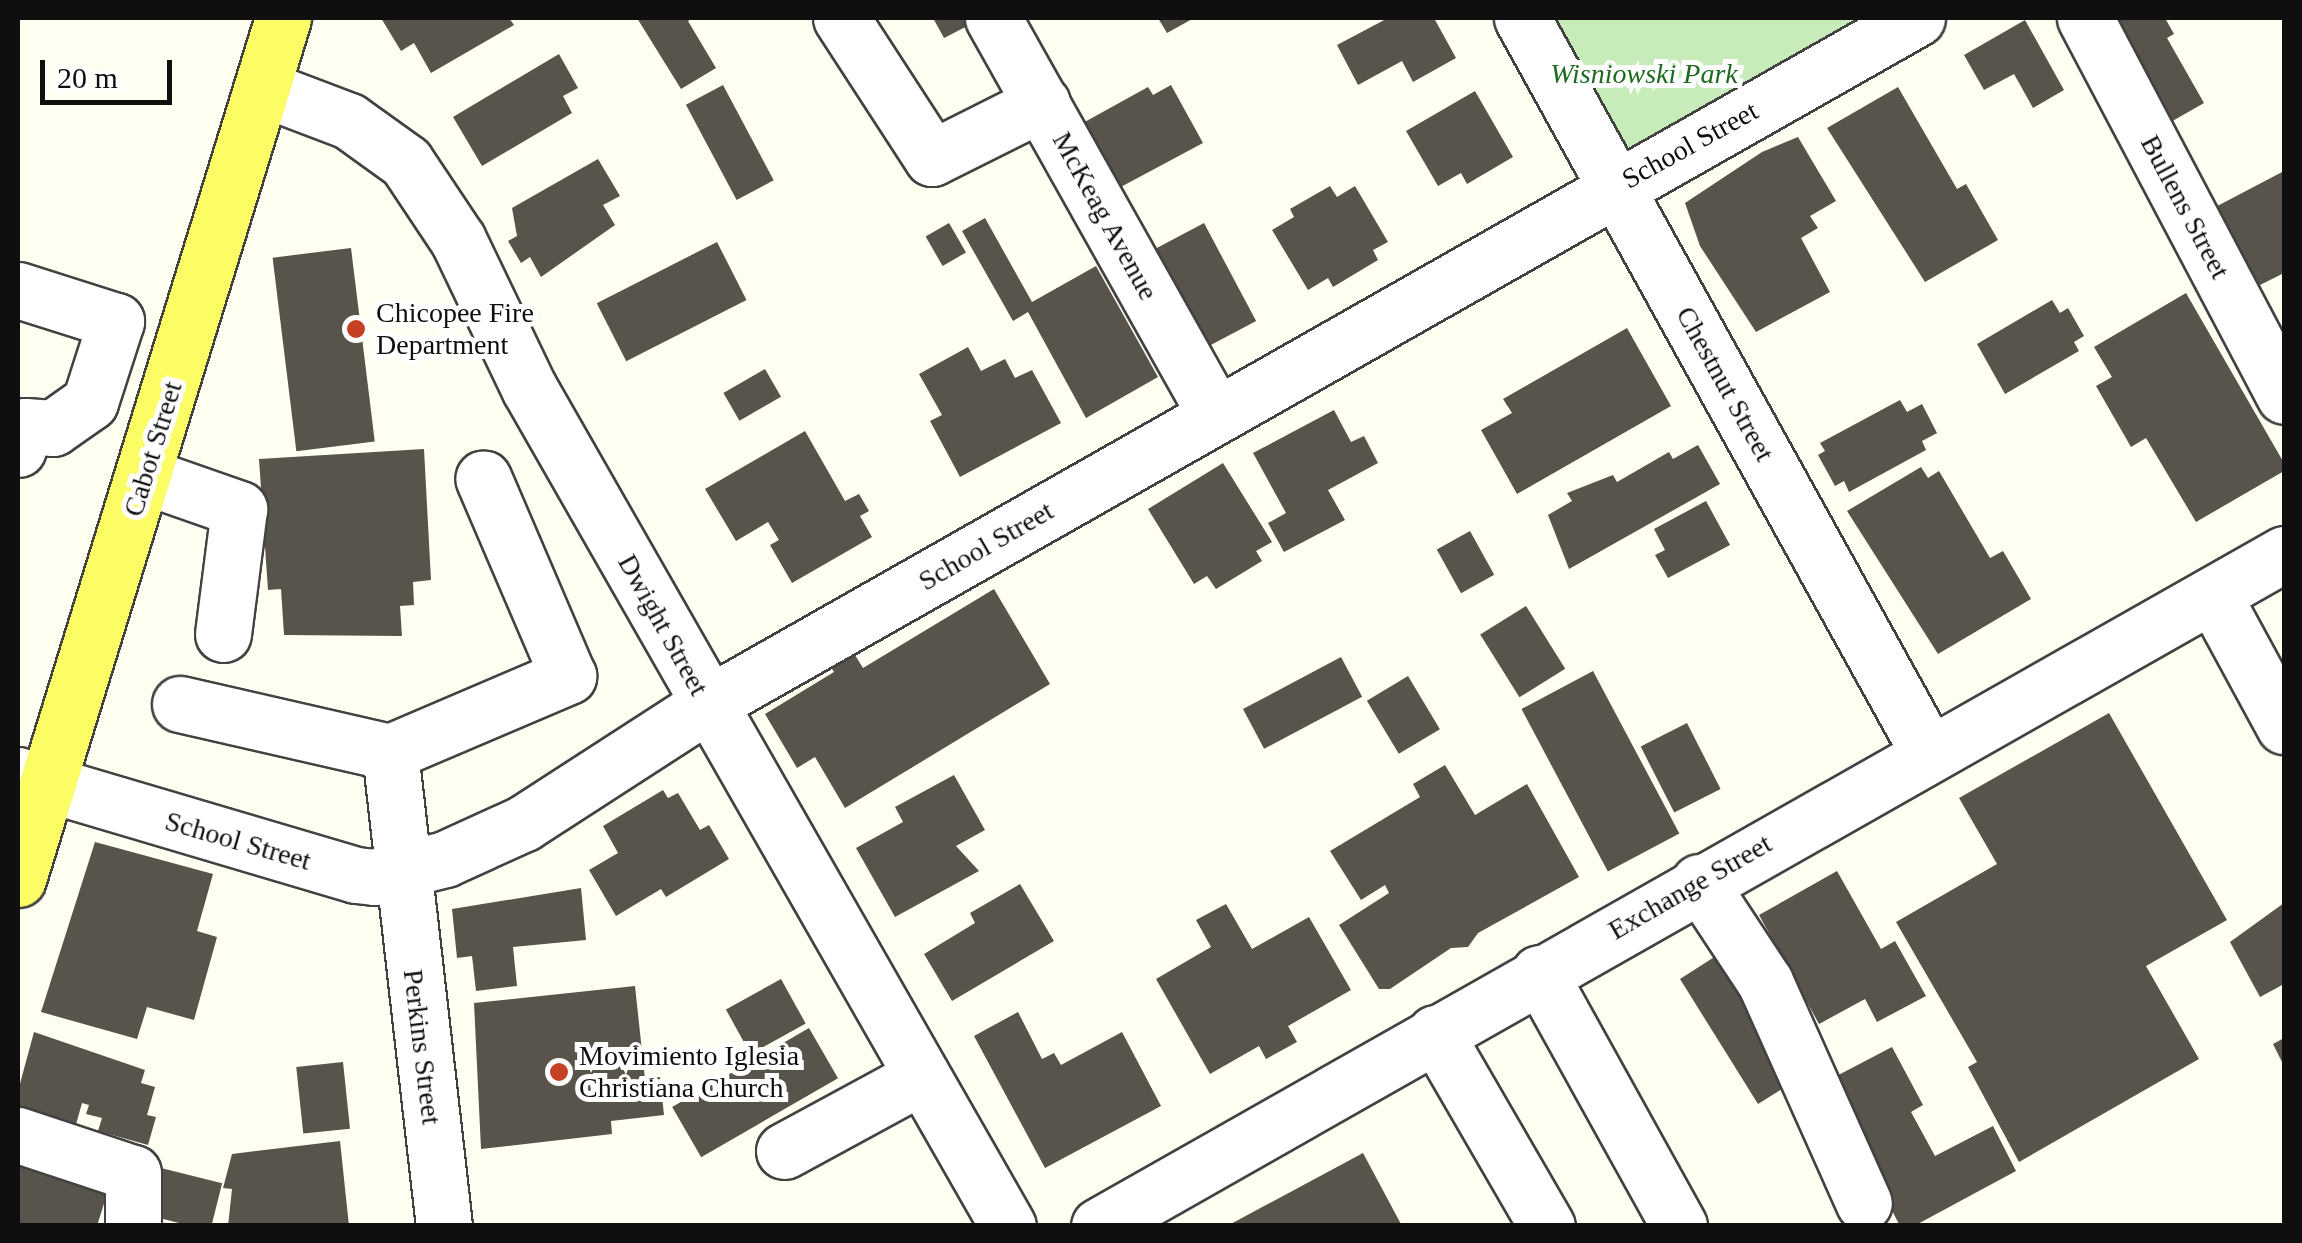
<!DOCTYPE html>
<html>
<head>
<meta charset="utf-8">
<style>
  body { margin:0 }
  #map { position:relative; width:2302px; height:1243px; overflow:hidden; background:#fefff1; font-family:"Times New Roman",serif }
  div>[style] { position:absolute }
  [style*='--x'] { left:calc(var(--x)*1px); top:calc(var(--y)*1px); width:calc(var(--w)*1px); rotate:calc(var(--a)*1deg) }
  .green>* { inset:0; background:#c7ebb9 }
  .building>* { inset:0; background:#58534b; transform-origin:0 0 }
  .roads { filter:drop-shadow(2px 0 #424242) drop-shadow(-2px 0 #424242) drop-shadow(0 2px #424242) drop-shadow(0 -2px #424242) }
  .minor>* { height:55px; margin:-27.5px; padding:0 27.5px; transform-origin:27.5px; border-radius:27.5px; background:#fff }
  .major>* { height:55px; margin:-27.5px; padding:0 27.5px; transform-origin:27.5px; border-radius:27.5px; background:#fcfc65 }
  .dots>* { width:28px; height:28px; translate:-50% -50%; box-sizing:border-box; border:5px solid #fff; border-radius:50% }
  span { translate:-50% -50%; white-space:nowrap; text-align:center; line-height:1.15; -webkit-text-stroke:10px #fff; paint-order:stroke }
  .park-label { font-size:28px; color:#1d6a20; font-style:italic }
  .street-label { font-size:28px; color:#0f0f0f }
  .poi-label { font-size:28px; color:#0f0f0f }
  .left { translate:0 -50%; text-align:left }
  .frame { position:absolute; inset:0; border:20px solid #0f0f0f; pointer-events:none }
  .scale { position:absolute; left:40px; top:60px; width:132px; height:45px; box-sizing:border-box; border:5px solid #0f0f0f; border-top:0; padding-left:12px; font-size:30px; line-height:35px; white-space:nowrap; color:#0f0f0f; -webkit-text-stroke:8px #fff; paint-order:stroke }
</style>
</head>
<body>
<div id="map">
  <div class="green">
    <div style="clip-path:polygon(1547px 18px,1869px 18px,1620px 153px)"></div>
  </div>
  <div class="building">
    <div style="clip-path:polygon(381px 18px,509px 18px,514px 25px,431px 73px,414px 43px,401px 51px)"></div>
    <div style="clip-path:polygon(637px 18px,693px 18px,688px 21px,716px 68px,681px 89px)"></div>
    <div style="clip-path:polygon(933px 18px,983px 18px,944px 38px)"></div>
    <div style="clip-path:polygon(1158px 18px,1194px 18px,1167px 33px)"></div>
    <div style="clip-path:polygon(1388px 18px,1434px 18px,1456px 58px,1413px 82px,1402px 61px,1358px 85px,1337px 45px)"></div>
    <div style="clip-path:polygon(2099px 18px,2165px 18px,2174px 34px,2167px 38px,2204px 103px,2162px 127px)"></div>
    <div style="clip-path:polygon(2025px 20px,2064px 90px,2033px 108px,2014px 74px,1984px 90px,1964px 55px)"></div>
    <div style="clip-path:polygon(559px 54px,578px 88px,563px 96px,572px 113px,482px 166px,453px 117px)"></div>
    <div style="left:723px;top:85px;width:108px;height:42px;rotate:62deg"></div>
    <div style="clip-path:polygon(1171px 85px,1203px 143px,1117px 189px,1081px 124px,1148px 87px,1153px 95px)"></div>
    <div style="clip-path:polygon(1898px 87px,1957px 189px,1966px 184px,1998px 240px,1925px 282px,1827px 128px)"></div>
    <div style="clip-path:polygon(1475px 91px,1513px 157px,1467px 184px,1461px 173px,1438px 186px,1406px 131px)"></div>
    <div style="clip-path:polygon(1798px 137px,1836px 201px,1810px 216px,1818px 228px,1801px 238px,1830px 292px,1756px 332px,1700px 246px,1685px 203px,1762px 152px)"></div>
    <div style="clip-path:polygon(598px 159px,620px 196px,603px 205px,615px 225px,541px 277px,530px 257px,521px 263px,508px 241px,517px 236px,512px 208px)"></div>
    <div style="clip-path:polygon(2284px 171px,2284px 273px,2244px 293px,2204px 213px)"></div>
    <div style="clip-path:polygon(1330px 186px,1337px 197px,1355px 186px,1388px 242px,1373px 250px,1378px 260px,1333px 287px,1328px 278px,1308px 290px,1272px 230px,1294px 217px,1290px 209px)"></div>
    <div style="clip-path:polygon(985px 218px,1032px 302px,1096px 266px,1158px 377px,1086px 418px,1028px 312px,1013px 321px,962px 231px)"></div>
    <div style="left:949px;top:223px;width:34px;height:27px;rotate:60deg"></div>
    <div style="left:1204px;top:223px;width:111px;height:55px;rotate:62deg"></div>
    <div style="left:717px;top:242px;width:65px;height:135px;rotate:63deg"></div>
    <div style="left:351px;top:248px;width:195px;height:79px;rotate:83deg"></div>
    <div style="clip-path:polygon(2186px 293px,2284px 463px,2284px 471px,2196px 522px,2146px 438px,2131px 447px,2096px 386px,2112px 377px,2094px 347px)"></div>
    <div style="clip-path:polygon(2052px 300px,2060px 313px,2068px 308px,2084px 336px,2074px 342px,2079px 351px,2005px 394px,1977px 344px)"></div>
    <div style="clip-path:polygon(1627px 328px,1671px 406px,1517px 494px,1481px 430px,1512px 413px,1503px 399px)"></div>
    <div style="clip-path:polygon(968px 347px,981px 371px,1005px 359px,1015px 378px,1032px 370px,1061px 423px,960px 477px,930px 421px,942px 415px,919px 374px)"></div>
    <div style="left:765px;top:369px;width:32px;height:48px;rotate:60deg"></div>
    <div style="clip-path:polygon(1900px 400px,1907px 412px,1922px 404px,1937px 433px,1922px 441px,1926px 450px,1849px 492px,1844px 481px,1835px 486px,1818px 455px,1825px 451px,1820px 443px)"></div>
    <div style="clip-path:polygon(1334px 410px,1351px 442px,1364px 436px,1378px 463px,1328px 490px,1345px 520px,1284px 552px,1268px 523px,1286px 513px,1253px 453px)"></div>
    <div style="clip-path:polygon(805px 431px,845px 501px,859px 494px,869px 511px,860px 516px,872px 537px,792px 583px,770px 545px,779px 540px,768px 522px,736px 541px,705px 489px)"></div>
    <div style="clip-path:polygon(1698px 445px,1720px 484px,1569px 569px,1548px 515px,1572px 501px,1567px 493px,1613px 475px,1617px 482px,1669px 452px,1673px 459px)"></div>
    <div style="clip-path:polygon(424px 449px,431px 580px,413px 582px,414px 605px,400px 606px,402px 636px,284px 635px,281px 589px,268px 590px,259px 459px)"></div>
    <div style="clip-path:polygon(1223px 463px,1272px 542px,1256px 551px,1262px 561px,1216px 589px,1207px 576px,1194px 584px,1148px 509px)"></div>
    <div style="clip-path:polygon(1921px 467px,1928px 478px,1939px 471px,1990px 558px,2003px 551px,2031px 599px,1938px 654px,1847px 511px)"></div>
    <div style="clip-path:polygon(1706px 501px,1730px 545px,1668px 578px,1655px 555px,1665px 550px,1654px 529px)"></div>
    <div style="left:1470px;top:531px;width:50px;height:38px;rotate:61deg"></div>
    <div style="clip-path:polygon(994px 589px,1050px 684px,845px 808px,815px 757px,797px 768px,765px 714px,834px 672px,827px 661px,850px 647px,863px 668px)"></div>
    <div style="left:1526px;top:606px;width:74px;height:54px;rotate:58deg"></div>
    <div style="left:1341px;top:657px;width:45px;height:111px;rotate:62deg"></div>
    <div style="left:1593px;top:671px;width:184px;height:81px;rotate:62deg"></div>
    <div style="left:1408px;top:676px;width:62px;height:48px;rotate:59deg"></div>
    <div style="clip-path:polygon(2109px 713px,2227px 920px,2146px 966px,2199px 1059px,2019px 1162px,1968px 1067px,1977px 1062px,1896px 922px,1997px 864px,1959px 798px)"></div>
    <div style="left:1687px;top:723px;width:74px;height:52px;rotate:63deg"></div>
    <div style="clip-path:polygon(1445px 765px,1475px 815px,1527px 784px,1579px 877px,1478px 933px,1468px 947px,1451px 948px,1390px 989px,1379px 989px,1339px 925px,1389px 893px,1385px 885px,1361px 900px,1330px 851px,1420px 797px,1413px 784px)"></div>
    <div style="clip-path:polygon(954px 775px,985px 830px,956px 846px,979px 871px,895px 917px,856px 848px,903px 822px,895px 807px)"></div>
    <div style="clip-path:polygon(663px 790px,668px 798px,678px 793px,700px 830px,709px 825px,729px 859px,666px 897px,661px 889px,616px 916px,589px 870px,618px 853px,603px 826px)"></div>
    <div style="clip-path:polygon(95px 842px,213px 874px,197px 931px,217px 937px,194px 1020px,147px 1007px,137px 1039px,41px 1012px)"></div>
    <div style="clip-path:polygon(1837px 871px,1881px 949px,1895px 941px,1926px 996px,1877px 1022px,1865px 999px,1819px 1024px,1759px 915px)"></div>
    <div style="clip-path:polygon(1020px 884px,1054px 941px,952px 1001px,924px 954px,975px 923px,970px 913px)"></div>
    <div style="clip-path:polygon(581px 888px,586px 940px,513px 947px,517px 986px,476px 991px,472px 956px,457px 958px,452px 909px)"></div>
    <div style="clip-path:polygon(2284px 903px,2284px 984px,2260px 997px,2230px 942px)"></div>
    <div style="clip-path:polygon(1226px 904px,1252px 949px,1309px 917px,1351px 990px,1288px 1026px,1297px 1042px,1266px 1059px,1259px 1046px,1210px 1074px,1156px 979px,1211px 947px,1196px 920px)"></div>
    <div style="clip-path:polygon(1730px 947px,1795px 1081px,1758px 1104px,1680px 979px)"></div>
    <div style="left:781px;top:979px;width:51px;height:63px;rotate:61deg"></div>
    <div style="clip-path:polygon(635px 986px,645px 1079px,660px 1077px,664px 1115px,611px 1121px,612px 1134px,481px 1149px,474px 1003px)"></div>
    <div style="clip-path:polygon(1018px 1012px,1042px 1059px,1054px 1053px,1061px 1065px,1122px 1032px,1161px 1106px,1045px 1168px,974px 1036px)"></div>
    <div style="left:809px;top:1028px;width:58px;height:158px;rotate:60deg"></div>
    <div style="clip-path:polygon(34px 1032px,145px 1070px,141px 1083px,155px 1087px,147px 1115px,156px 1117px,148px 1145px,98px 1131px,102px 1118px,86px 1114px,89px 1105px,82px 1103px,73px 1135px,18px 1119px,18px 1091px)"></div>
    <div style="clip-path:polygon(2284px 1038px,2284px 1066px,2273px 1044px)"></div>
    <div style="clip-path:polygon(1892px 1047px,1923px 1105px,1911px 1112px,1935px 1156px,1993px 1126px,2016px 1171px,1914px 1226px,1900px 1226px,1825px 1082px)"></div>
    <div style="left:343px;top:1062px;width:67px;height:47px;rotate:84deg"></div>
    <div style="clip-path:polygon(340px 1141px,349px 1226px,228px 1226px,232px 1189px,223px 1188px,232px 1154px)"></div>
    <div style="clip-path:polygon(18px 1149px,112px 1178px,97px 1226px,18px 1226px)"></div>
    <div style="clip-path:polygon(1363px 1153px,1402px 1226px,1227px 1226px)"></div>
    <div style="left:161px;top:1168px;width:63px;height:49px;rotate:14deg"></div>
  </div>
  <div class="roads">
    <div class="minor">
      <div style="--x:841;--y:18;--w:167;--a:57"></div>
      <div style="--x:932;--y:158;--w:123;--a:-26.6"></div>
      <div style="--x:993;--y:18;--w:455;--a:60.7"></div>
      <div style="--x:1522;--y:18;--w:839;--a:61.05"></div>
      <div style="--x:2085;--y:18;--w:427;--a:62.2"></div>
      <div style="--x:262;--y:88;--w:93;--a:20.8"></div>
      <div style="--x:349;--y:121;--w:70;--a:35.7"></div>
      <div style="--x:406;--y:162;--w:94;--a:56.3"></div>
      <div style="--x:458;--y:240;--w:164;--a:64.4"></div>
      <div style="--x:529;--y:388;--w:965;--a:60.25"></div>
      <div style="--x:18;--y:290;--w:103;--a:17.6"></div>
      <div style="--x:116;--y:321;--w:85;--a:107.8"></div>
      <div style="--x:90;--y:402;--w:45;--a:144.9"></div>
      <div style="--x:53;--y:428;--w:28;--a:-176"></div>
      <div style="--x:25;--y:426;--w:24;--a:107"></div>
      <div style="--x:145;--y:476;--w:100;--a:19.3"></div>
      <div style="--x:239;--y:509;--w:126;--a:97.3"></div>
      <div style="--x:2214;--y:597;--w:147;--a:61.5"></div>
      <div style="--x:180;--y:704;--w:215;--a:12.9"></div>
      <div style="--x:390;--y:752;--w:477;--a:83.5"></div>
      <div style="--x:390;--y:752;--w:194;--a:-23.1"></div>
      <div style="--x:568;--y:676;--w:215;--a:-113.2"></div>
      <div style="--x:18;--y:775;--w:352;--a:16.5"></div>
      <div style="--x:356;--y:875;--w:18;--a:6"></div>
      <div style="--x:374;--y:877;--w:73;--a:-14.2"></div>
      <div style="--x:445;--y:859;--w:87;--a:-24.5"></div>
      <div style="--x:524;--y:823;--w:219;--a:-32.9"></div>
      <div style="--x:708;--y:704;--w:1390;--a:-29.57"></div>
      <div style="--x:1699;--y:882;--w:120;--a:56.6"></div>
      <div style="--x:1765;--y:982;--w:242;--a:65.9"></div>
      <div style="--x:1539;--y:973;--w:289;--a:61"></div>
      <div style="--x:1435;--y:1033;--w:223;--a:59.9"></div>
      <div style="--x:18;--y:1135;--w:121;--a:18.3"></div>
      <div style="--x:133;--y:1173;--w:53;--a:90"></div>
      <div style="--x:784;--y:1151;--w:157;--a:-28.5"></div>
      <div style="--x:1099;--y:1226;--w:1362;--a:-29.56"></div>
    </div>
    <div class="major">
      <div style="--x:18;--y:879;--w:901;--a:-72.89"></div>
    </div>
  </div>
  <div class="dots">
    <div style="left:356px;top:329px;background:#c44223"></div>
    <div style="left:559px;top:1072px;background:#c44223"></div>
  </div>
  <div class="park-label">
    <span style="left:1644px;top:74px">Wisniowski Park</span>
  </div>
  <div class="street-label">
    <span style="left:1690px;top:145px;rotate:-29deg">School Street</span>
    <span style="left:2185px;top:207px;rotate:62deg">Bullens Street</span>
    <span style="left:1105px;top:216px;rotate:61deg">McKeag Avenue</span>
    <span style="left:1725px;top:384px;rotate:61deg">Chestnut Street</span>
    <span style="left:153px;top:449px;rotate:-73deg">Cabot Street</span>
    <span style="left:986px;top:546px;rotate:-30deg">School Street</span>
    <span style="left:663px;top:625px;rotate:61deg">Dwight Street</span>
    <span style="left:238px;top:841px;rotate:16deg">School Street</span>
    <span style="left:1690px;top:887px;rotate:-30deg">Exchange Street</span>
    <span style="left:422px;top:1047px;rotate:83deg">Perkins Street</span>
  </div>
  <div class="poi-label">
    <span class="left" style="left:376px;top:329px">Chicopee Fire<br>Department</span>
    <span class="left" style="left:579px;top:1072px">Movimiento Iglesia<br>Christiana Church</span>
  </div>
  <div class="frame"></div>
  <div class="scale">20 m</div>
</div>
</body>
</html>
